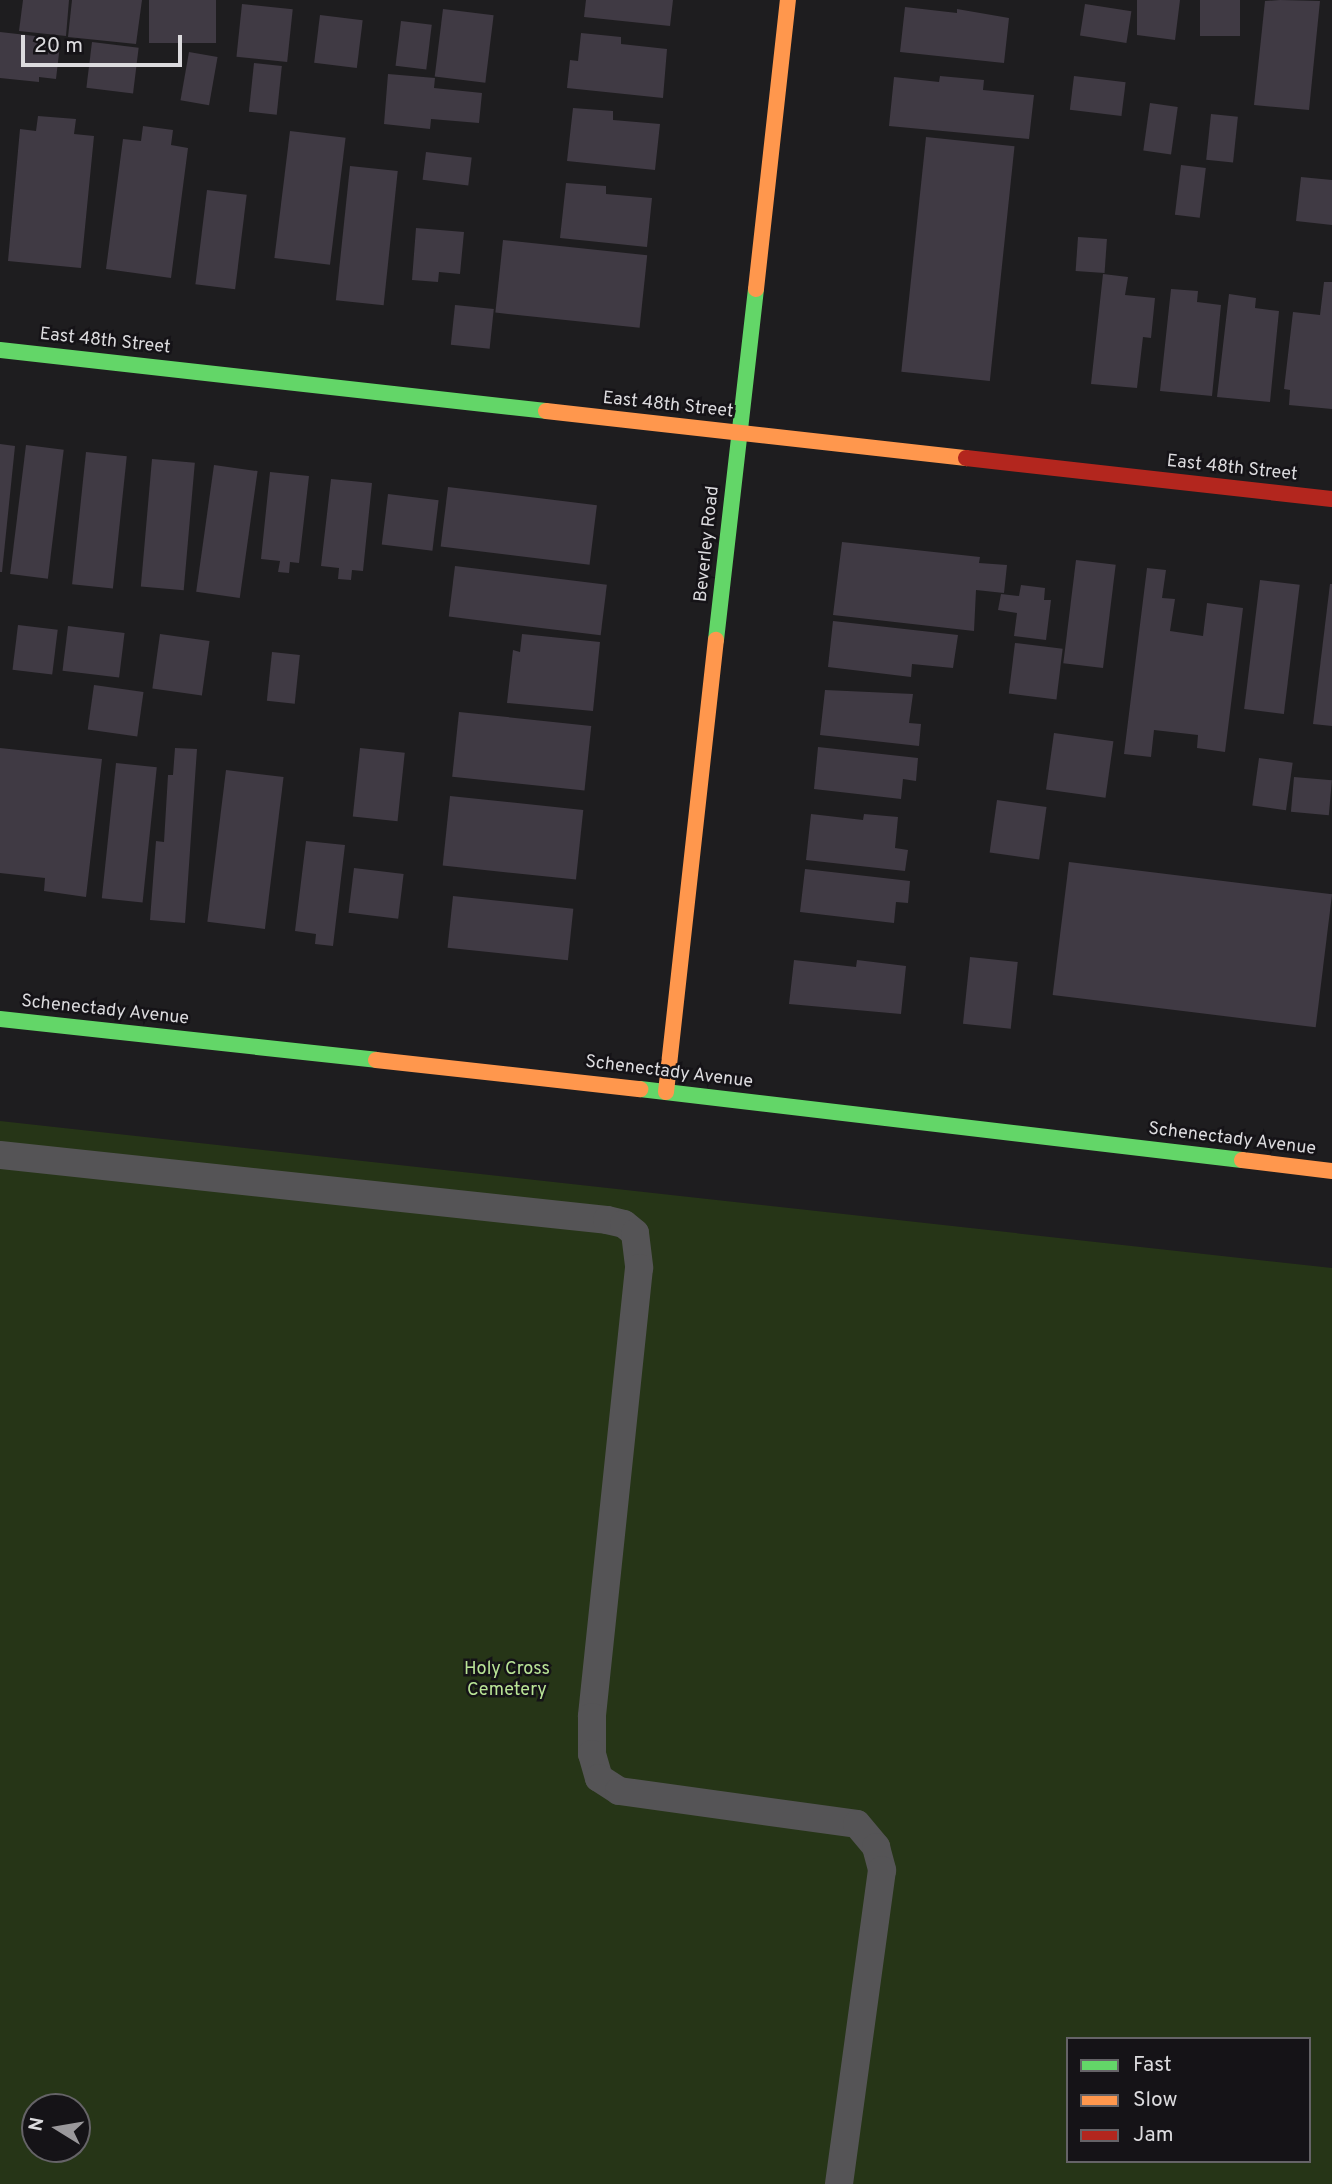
<!DOCTYPE html>
<html>
<head>
<meta charset="utf-8">
<style>
  body { margin:0 }
  #map { position:relative; width:1332px; height:2184px; overflow:hidden; background:#1e1d1f; font-family:Overpass,sans-serif }
  div>[style] { position:absolute }
  [style*='--x'] { left:calc(var(--x)*1px); top:calc(var(--y)*1px); width:calc(var(--w)*1px); rotate:calc(var(--a)*1deg) }
  .green>* { inset:0; background:#263517 }
  .building>* { inset:0; background:#403a44; transform-origin:0 0 }
  .lane>* { height:28px; margin:-14px; padding:0 14px; transform-origin:14px; border-radius:14px; background:#555456 }
  .fast>* { height:16px; margin:-8px; padding:0 8px; transform-origin:8px; border-radius:8px; background:#63d668 }
  .slow>* { height:16px; margin:-8px; padding:0 8px; transform-origin:8px; border-radius:8px; background:#ff974d }
  .jam>* { height:16px; margin:-8px; padding:0 8px; transform-origin:8px; border-radius:8px; background:#b3261e }
  span { translate:-50% -50%; white-space:nowrap; text-align:center; line-height:1.15; -webkit-text-stroke:5px #151317; paint-order:stroke }
  .street-label { font-size:18px; color:#dcdbde }
  .park-label { font-size:18px; color:#bae597 }
  .legend { position:absolute; left:1066px; top:2037px; width:245px; height:126px; box-sizing:border-box; background:#151317; border:2px solid #656367; margin:0; padding:9px 12px; list-style:none; font-size:21px; color:#dcdbde }
  .legend li { display:flex; align-items:center; gap:14px; height:35px }
  .legend b { width:35px; border:2px solid #656367 }
  .north { position:absolute; left:21px; top:2093px; width:70px; height:70px; box-sizing:border-box; background:#151317; border:2px solid #656367; border-radius:50%; rotate:281deg; font-size:19px; font-weight:700; line-height:28px; text-align:center; color:#dcdbde }
  .north::after { content:''; display:block; margin:auto; width:24px; height:32px; background:#9a989b; clip-path:polygon(50% 0,100% 100%,50% 72%,0 100%) }
  .scale { position:absolute; left:21px; top:35px; width:161px; height:32px; box-sizing:border-box; border:4px solid #dcdbde; border-top:0; padding-left:9px; font-size:21px; line-height:24px; white-space:nowrap; color:#dcdbde; -webkit-text-stroke:5px #151317; paint-order:stroke }
</style>
</head>
<body>
<div id="map">
  <div class="green">
    <div style="clip-path:polygon(evenodd,0 1121px,1332px 1268px,1332px 2184px,0 2184px,0 1121px,1068px 2039px,1309px 2039px,1309px 2161px,1068px 2161px,1068px 2039px,0 1121px,35px 2107px,77px 2107px,77px 2149px,35px 2149px,35px 2107px)"></div>
  </div>
  <div class="building">
    <div style="clip-path:polygon(23px 0,69px 0,66px 36px,19px 31px)"></div>
    <div style="clip-path:polygon(72px 0,142px 0,136px 44px,68px 37px)"></div>
    <div style="left:149px;top:0;width:67px;height:43px"></div>
    <div style="clip-path:polygon(586px 0,673px 0,670px 26px,584px 17px)"></div>
    <div style="clip-path:polygon(1137px 0,1180px 0,1175px 40px,1137px 35px)"></div>
    <div style="left:1200px;top:0;width:40px;height:36px"></div>
    <div style="clip-path:polygon(1280px 0,1320px 1px,1309px 110px,1254px 105px,1265px 1px)"></div>
    <div style="left:242px;top:4px;width:51px;height:53px;rotate:6deg"></div>
    <div style="left:1085px;top:4px;width:47px;height:32px;rotate:9deg"></div>
    <div style="clip-path:polygon(905px 7px,957px 13px,957px 9px,1009px 18px,1004px 63px,900px 52px)"></div>
    <div style="left:443px;top:9px;width:51px;height:68px;rotate:7deg"></div>
    <div style="left:320px;top:15px;width:43px;height:48px;rotate:7deg"></div>
    <div style="left:401px;top:21px;width:31px;height:45px;rotate:7deg"></div>
    <div style="clip-path:polygon(0 32px,44px 37px,43px 43px,60px 45px,56px 79px,39px 77px,39px 82px,0 78px)"></div>
    <div style="clip-path:polygon(581px 33px,621px 37px,621px 44px,667px 49px,663px 98px,567px 88px,570px 60px,578px 61px)"></div>
    <div style="left:92px;top:42px;width:47px;height:46px;rotate:7deg"></div>
    <div style="left:189px;top:52px;width:29px;height:49px;rotate:10deg"></div>
    <div style="left:254px;top:63px;width:28px;height:49px;rotate:6deg"></div>
    <div style="clip-path:polygon(388px 74px,435px 78px,434px 88px,482px 93px,479px 123px,431px 119px,430px 129px,384px 124px)"></div>
    <div style="clip-path:polygon(940px 76px,984px 80px,983px 90px,1034px 95px,1029px 139px,889px 126px,894px 77px,939px 82px)"></div>
    <div style="left:1074px;top:76px;width:52px;height:34px;rotate:7deg"></div>
    <div style="left:1150px;top:103px;width:28px;height:48px;rotate:8deg"></div>
    <div style="clip-path:polygon(573px 108px,613px 111px,613px 120px,660px 124px,655px 170px,567px 161px)"></div>
    <div style="left:1211px;top:114px;width:27px;height:46px;rotate:6deg"></div>
    <div style="clip-path:polygon(38px 116px,76px 119px,74px 134px,94px 136px,81px 268px,8px 261px,20px 129px,36px 131px)"></div>
    <div style="clip-path:polygon(143px 126px,173px 130px,171px 145px,188px 148px,171px 278px,106px 269px,123px 139px,141px 141px)"></div>
    <div style="left:290px;top:131px;width:56px;height:128px;rotate:7deg"></div>
    <div style="left:926px;top:137px;width:89px;height:236px;rotate:6deg"></div>
    <div style="left:426px;top:152px;width:46px;height:28px;rotate:7deg"></div>
    <div style="left:1181px;top:165px;width:25px;height:50px;rotate:7deg"></div>
    <div style="left:350px;top:166px;width:48px;height:135px;rotate:6deg"></div>
    <div style="clip-path:polygon(1301px 177px,1332px 180px,1332px 225px,1296px 221px)"></div>
    <div style="clip-path:polygon(566px 183px,606px 186px,606px 194px,652px 198px,647px 247px,560px 238px)"></div>
    <div style="left:207px;top:190px;width:40px;height:95px;rotate:7deg"></div>
    <div style="clip-path:polygon(416px 228px,464px 232px,460px 274px,439px 272px,438px 282px,412px 280px)"></div>
    <div style="left:1078px;top:237px;width:29px;height:34px;rotate:4deg"></div>
    <div style="left:503px;top:240px;width:145px;height:73px;rotate:6deg"></div>
    <div style="clip-path:polygon(1103px 274px,1128px 277px,1125px 295px,1155px 298px,1151px 338px,1143px 337px,1137px 388px,1091px 384px)"></div>
    <div style="clip-path:polygon(1324px 282px,1332px 282px,1332px 409px,1289px 405px,1290px 390px,1284px 389px,1293px 312px,1320px 315px)"></div>
    <div style="clip-path:polygon(1171px 289px,1198px 291px,1197px 302px,1221px 305px,1212px 396px,1160px 391px)"></div>
    <div style="clip-path:polygon(1229px 294px,1256px 298px,1255px 308px,1279px 311px,1270px 402px,1217px 397px)"></div>
    <div style="left:455px;top:305px;width:39px;height:40px;rotate:6deg"></div>
    <div style="clip-path:polygon(0 444px,15px 446px,2px 572px,0 572px)"></div>
    <div style="left:26px;top:445px;width:38px;height:130px;rotate:7deg"></div>
    <div style="left:86px;top:452px;width:41px;height:133px;rotate:6deg"></div>
    <div style="left:152px;top:459px;width:43px;height:128px;rotate:5deg"></div>
    <div style="left:214px;top:465px;width:44px;height:128px;rotate:8deg"></div>
    <div style="clip-path:polygon(270px 472px,309px 476px,299px 563px,290px 562px,289px 573px,278px 572px,280px 561px,261px 559px)"></div>
    <div style="clip-path:polygon(331px 479px,372px 483px,363px 571px,352px 570px,351px 580px,338px 579px,339px 568px,321px 566px)"></div>
    <div style="left:448px;top:487px;width:150px;height:60px;rotate:7deg"></div>
    <div style="left:388px;top:494px;width:51px;height:51px;rotate:7deg"></div>
    <div style="clip-path:polygon(842px 542px,980px 557px,979px 563px,1007px 565px,1004px 593px,976px 590px,974px 631px,833px 615px)"></div>
    <div style="left:1076px;top:560px;width:40px;height:104px;rotate:7deg"></div>
    <div style="left:455px;top:566px;width:153px;height:51px;rotate:7deg"></div>
    <div style="clip-path:polygon(1147px 568px,1166px 570px,1162px 598px,1175px 599px,1170px 631px,1203px 636px,1207px 603px,1243px 608px,1225px 752px,1197px 748px,1198px 735px,1154px 730px,1151px 757px,1124px 754px)"></div>
    <div style="left:1260px;top:580px;width:40px;height:130px;rotate:7deg"></div>
    <div style="clip-path:polygon(1330px 584px,1332px 584px,1332px 726px,1313px 724px)"></div>
    <div style="clip-path:polygon(1021px 585px,1045px 588px,1044px 600px,1051px 600px,1046px 640px,1014px 636px,1017px 613px,998px 610px,1001px 594px,1019px 596px)"></div>
    <div style="clip-path:polygon(833px 621px,958px 635px,953px 668px,912px 664px,911px 677px,828px 667px)"></div>
    <div style="left:18px;top:625px;width:40px;height:45px;rotate:7deg"></div>
    <div style="left:68px;top:626px;width:57px;height:45px;rotate:7deg"></div>
    <div style="left:160px;top:634px;width:50px;height:55px;rotate:8deg"></div>
    <div style="clip-path:polygon(522px 634px,600px 642px,593px 711px,507px 703px,513px 650px,520px 652px)"></div>
    <div style="left:1015px;top:643px;width:48px;height:51px;rotate:7deg"></div>
    <div style="left:272px;top:652px;width:28px;height:49px;rotate:6deg"></div>
    <div style="left:94px;top:685px;width:50px;height:45px;rotate:8deg"></div>
    <div style="clip-path:polygon(825px 690px,913px 694px,909px 723px,921px 724px,919px 746px,820px 735px)"></div>
    <div style="left:459px;top:712px;width:133px;height:65px;rotate:6deg"></div>
    <div style="left:1054px;top:733px;width:60px;height:57px;rotate:8deg"></div>
    <div style="clip-path:polygon(818px 747px,918px 758px,916px 781px,903px 779px,901px 799px,814px 789px)"></div>
    <div style="clip-path:polygon(0 748px,102px 759px,86px 897px,44px 891px,45px 878px,0 873px)"></div>
    <div style="clip-path:polygon(175px 748px,197px 749px,185px 923px,150px 920px,156px 841px,164px 842px,168px 775px,173px 775px)"></div>
    <div style="left:360px;top:748px;width:45px;height:69px;rotate:6deg"></div>
    <div style="left:1259px;top:758px;width:34px;height:48px;rotate:8deg"></div>
    <div style="left:116px;top:763px;width:41px;height:136px;rotate:6deg"></div>
    <div style="left:226px;top:770px;width:58px;height:153px;rotate:7deg"></div>
    <div style="left:1294px;top:777px;width:38px;height:35px;rotate:5deg"></div>
    <div style="left:450px;top:796px;width:134px;height:70px;rotate:6deg"></div>
    <div style="left:997px;top:800px;width:50px;height:53px;rotate:8deg"></div>
    <div style="clip-path:polygon(811px 814px,863px 820px,864px 814px,898px 817px,895px 848px,908px 850px,905px 871px,806px 860px)"></div>
    <div style="clip-path:polygon(306px 841px,345px 845px,333px 946px,315px 944px,316px 934px,295px 931px)"></div>
    <div style="left:1069px;top:862px;width:265px;height:134px;rotate:7deg"></div>
    <div style="left:354px;top:868px;width:50px;height:45px;rotate:7deg"></div>
    <div style="clip-path:polygon(805px 869px,910px 881px,908px 903px,896px 902px,894px 923px,800px 912px)"></div>
    <div style="left:453px;top:896px;width:121px;height:52px;rotate:6deg"></div>
    <div style="left:970px;top:957px;width:48px;height:67px;rotate:6deg"></div>
    <div style="clip-path:polygon(794px 960px,856px 967px,857px 960px,906px 966px,901px 1014px,789px 1004px)"></div>
  </div>
  <div class="lane">
    <div style="--x:0;--y:1155;--w:610;--a:6.11"></div>
    <div style="--x:607;--y:1220;--w:17;--a:13"></div>
    <div style="--x:624;--y:1224;--w:14;--a:39"></div>
    <div style="--x:635;--y:1233;--w:35;--a:83"></div>
    <div style="--x:639;--y:1268;--w:451;--a:96"></div>
    <div style="--x:592;--y:1717;--w:37;--a:90"></div>
    <div style="--x:592;--y:1754;--w:25;--a:74"></div>
    <div style="--x:599;--y:1778;--w:24;--a:33"></div>
    <div style="--x:619;--y:1791;--w:240;--a:7.9"></div>
    <div style="--x:857;--y:1824;--w:30;--a:50"></div>
    <div style="--x:876;--y:1847;--w:24;--a:75"></div>
    <div style="--x:882;--y:1870;--w:317;--a:97.8"></div>
  </div>
  <div class="fast">
    <div style="--x:0;--y:350;--w:549;--a:6.37"></div>
    <div style="--x:716;--y:640;--w:353;--a:-83.5"></div>
    <div style="--x:0;--y:1019;--w:378;--a:6.2"></div>
    <div style="--x:640;--y:1089;--w:606;--a:6.73"></div>
  </div>
  <div class="slow">
    <div style="--x:756;--y:289;--w:291;--a:-83.7"></div>
    <div style="--x:546;--y:411;--w:423;--a:6.4"></div>
    <div style="--x:376;--y:1060;--w:266;--a:6.3"></div>
    <div style="--x:666;--y:1092;--w:455;--a:-83.7"></div>
    <div style="--x:1242;--y:1160;--w:91;--a:7"></div>
  </div>
  <div class="jam">
    <div style="--x:966;--y:458;--w:368;--a:6.4"></div>
  </div>
  <div class="street-label">
    <span style="left:105px;top:342px;rotate:6deg">East 48th Street</span>
    <span style="left:668px;top:406px;rotate:6deg">East 48th Street</span>
    <span style="left:1232px;top:469px;rotate:6deg">East 48th Street</span>
    <span style="left:708px;top:544px;rotate:-84deg">Beverley Road</span>
    <span style="left:105px;top:1011px;rotate:6deg">Schenectady Avenue</span>
    <span style="left:669px;top:1073px;rotate:7deg">Schenectady Avenue</span>
    <span style="left:1232px;top:1140px;rotate:7deg">Schenectady Avenue</span>
  </div>
  <div class="park-label">
    <span style="left:507px;top:1681px">Holy Cross<br>Cemetery</span>
  </div>
  <ul class="legend">
  <li><b style="height:9px;background:#63d668"></b>Fast</li>
  <li><b style="height:9px;background:#ff974d"></b>Slow</li>
  <li><b style="height:9px;background:#b3261e"></b>Jam</li>
  </ul>
  <div class="north">N</div>
  <div class="scale">20 m</div>
</div>
</body>
</html>
